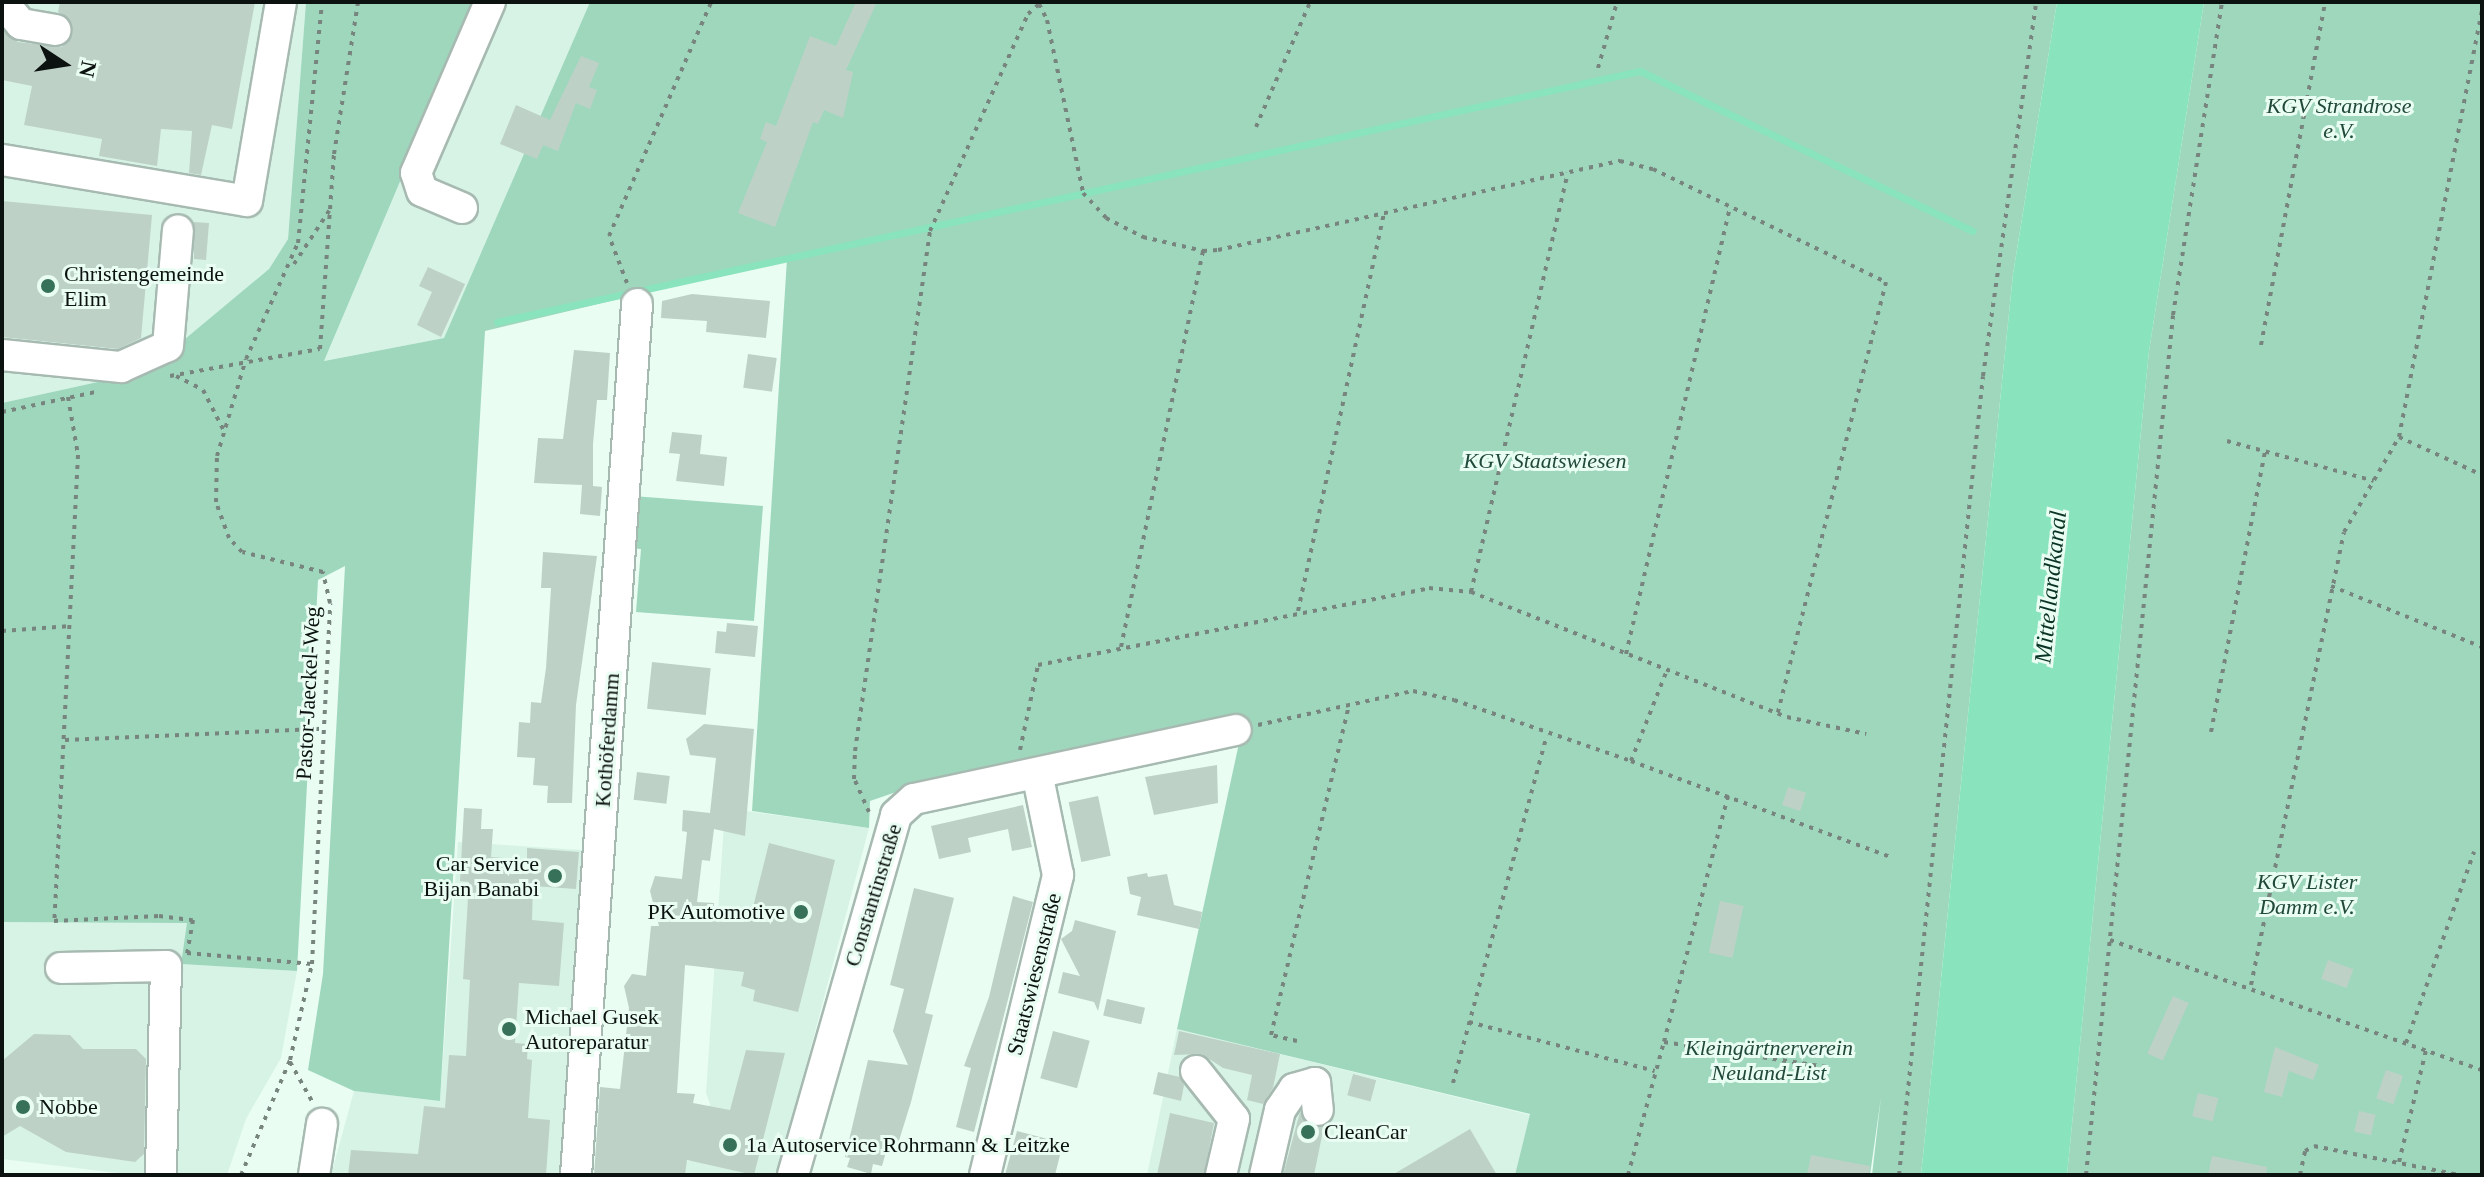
<!DOCTYPE html>
<html>
<head>
<meta charset="utf-8">
<style>
  body { margin:0 }
  #map { position:relative; width:2484px; height:1177px; overflow:hidden; background:#e9fdf3; font-family:Georgia,serif }
  div>[style] { position:absolute }
  [style*='--x'] { left:calc(var(--x)*1px); top:calc(var(--y)*1px); width:calc(var(--w)*1px); rotate:calc(var(--a)*1deg) }
  .built>* { inset:0; background:#d7f3e6 }
  .green>* { inset:0; background:#9fd7bd }
  .water>* { inset:0; background:#89e3bc }
  .stream>* { height:7px; margin:-3.5px; padding:0 3.5px; transform-origin:3.5px; border-radius:3.5px; background:#89e3bc }
  .building>* { inset:0; background:#bed1c7; transform-origin:0 0 }
  .path>* { height:4px; margin-top:-2px; transform-origin:0; background:repeating-linear-gradient(90deg,#77857e 0 4px,transparent 0 10px) }
  .roads { filter:drop-shadow(2px 0 #a7bab1) drop-shadow(-2px 0 #a7bab1) drop-shadow(0 2px #a7bab1) drop-shadow(0 -2px #a7bab1) }
  .minor>* { height:30px; margin:-15px; padding:0 15px; transform-origin:15px; border-radius:15px; background:#fff }
  .dots>* { width:22px; height:22px; translate:-50% -50%; box-sizing:border-box; border:4px solid #e9fdf3; border-radius:50% }
  span { translate:-50% -50%; white-space:nowrap; text-align:center; line-height:1.15; -webkit-text-stroke:6px #e9fdf3; paint-order:stroke }
  .park-label { font-size:22px; color:#214939; font-style:italic }
  .poi-label { font-size:22px; color:#0b120f }
  .left { translate:0 -50%; text-align:left }
  .right { translate:-100% -50%; text-align:right }
  .street-label { font-size:22px; color:#0b120f }
  .water-label { font-size:24px; color:#093324; font-style:italic }
  .frame { position:absolute; inset:0; border:4px solid #0b120f; pointer-events:none }
  .north { position:absolute; left:24px; top:24px; width:80px; height:80px; -webkit-text-stroke:6px #e9fdf3; paint-order:stroke; rotate:102deg; font-size:22px; font-weight:700; line-height:32px; text-align:center; color:#0b120f }
  .north::after { content:''; display:block; margin:auto; width:28px; height:36px; background:#0b120f; clip-path:polygon(50% 0,100% 100%,50% 72%,0 100%) }
</style>
</head>
<body>
<div id="map">
  <div class="built">
    <div style="clip-path:polygon(2px 2px,306px 2px,288px 239px,269px 269px,167px 354px,116px 378px,2px 403px)"></div>
    <div style="clip-path:polygon(476px 2px,590px 2px,444px 338px,323px 361px)"></div>
    <div style="clip-path:polygon(725px 808px,869px 828px,777px 1175px,684px 1175px,686px 1161px,694px 1161px,710px 1104px,706px 1093px)"></div>
    <div style="clip-path:polygon(458px 842px,597px 851px,569px 1175px,331px 1175px,354px 1091px,440px 1101px)"></div>
    <div style="clip-path:polygon(161px 919px,188px 923px,181px 964px,297px 971px,281px 1058px,246px 1119px,227px 1175px,134px 1175px,2px 1159px,2px 922px)"></div>
    <div style="clip-path:polygon(1177px 1029px,1530px 1115px,1515px 1175px,1147px 1175px)"></div>
  </div>
  <div class="green">
    <div style="clip-path:polygon(306px 2px,476px 2px,324px 361px,444px 338px,590px 2px,2057px 2px,2013px 274px,1921px 1175px,1872px 1175px,1881px 1097px,1870px 1175px,1515px 1175px,1530px 1114px,1177px 1029px,1241px 734px,937px 778px,870px 801px,869px 828px,752px 811px,787px 259px,485px 331px,440px 1101px,354px 1091px,308px 1070px,323px 974px,345px 566px,318px 580px,297px 971px,181px 964px,187px 923px,2px 922px,2px 403px,116px 378px,167px 354px,269px 269px,288px 239px)"></div>
    <div style="clip-path:polygon(2204px 2px,2482px 2px,2482px 1175px,2067px 1175px,2149px 351px)"></div>
    <div style="clip-path:polygon(633px 496px,763px 506px,754px 621px,636px 612px,641px 549px,629px 548px)"></div>
  </div>
  <div class="water">
    <div style="clip-path:polygon(2057px 2px,2204px 2px,2149px 351px,2067px 1175px,1921px 1175px,2013px 274px)"></div>
  </div>
  <div class="stream">
    <div style="--x:497;--y:322;--w:1170;--a:-12.39"></div>
    <div style="--x:1640;--y:71;--w:369;--a:25.7"></div>
  </div>
  <div class="building">
    <div style="clip-path:polygon(60px 2px,255px 2px,232px 129px,212px 125px,201px 175px,189px 173px,192px 131px,161px 129px,157px 166px,99px 156px,102px 139px,24px 125px,32px 86px,2px 80px,2px 30px,18px 42px,62px 47px,73px 32px,67px 17px,58px 12px)"></div>
    <div style="clip-path:polygon(856px 2px,877px 2px,846px 70px,853px 72px,843px 118px,824px 110px,818px 124px,813px 122px,775px 227px,738px 213px,767px 142px,760px 139px,766px 122px,776px 126px,810px 36px,836px 46px)"></div>
    <div style="clip-path:polygon(581px 56px,599px 63px,589px 87px,597px 90px,590px 109px,576px 103px,558px 151px,543px 145px,537px 159px,500px 144px,516px 105px,550px 120px)"></div>
    <div style="clip-path:polygon(2px 201px,152px 215px,141px 338px,118px 349px,2px 337px)"></div>
    <div style="clip-path:polygon(194px 222px,209px 223px,206px 260px,194px 259px)"></div>
    <div style="clip-path:polygon(428px 267px,465px 284px,441px 337px,417px 325px,432px 292px,419px 286px)"></div>
    <div style="clip-path:polygon(692px 294px,770px 301px,766px 338px,706px 332px,707px 321px,661px 318px,662px 301px)"></div>
    <div style="clip-path:polygon(574px 350px,610px 353px,607px 400px,597px 400px,593px 444px,593px 486px,602px 487px,600px 516px,580px 514px,582px 485px,534px 483px,538px 438px,563px 439px)"></div>
    <div style="left:748px;top:354px;width:29px;height:34px;rotate:8deg"></div>
    <div style="clip-path:polygon(672px 432px,702px 435px,700px 454px,727px 457px,724px 486px,676px 481px,680px 454px,669px 453px)"></div>
    <div style="clip-path:polygon(543px 552px,597px 556px,576px 705px,572px 803px,547px 803px,548px 786px,533px 785px,535px 758px,517px 757px,519px 722px,530px 723px,531px 702px,541px 703px,546px 668px,551px 588px,541px 588px)"></div>
    <div style="clip-path:polygon(727px 623px,758px 626px,755px 657px,715px 653px,717px 631px,726px 632px)"></div>
    <div style="left:652px;top:662px;width:59px;height:47px;rotate:6deg"></div>
    <div style="clip-path:polygon(704px 724px,754px 729px,745px 836px,714px 829px,710px 861px,702px 860px,697px 902px,714px 903px,714px 910px,750px 919px,769px 843px,835px 860px,809px 969px,798px 1012px,753px 1001px,755px 990px,741px 986px,744px 972px,685px 965px,677px 1093px,695px 1094px,693px 1103px,730px 1110px,746px 1050px,785px 1053px,754px 1175px,687px 1160px,685px 1175px,594px 1175px,600px 1087px,620px 1089px,629px 1008px,624px 986px,632px 974px,646px 976px,651px 926px,659px 926px,650px 891px,655px 876px,682px 879px,687px 832px,682px 831px,683px 810px,710px 813px,716px 758px,690px 755px,686px 739px)"></div>
    <div style="clip-path:polygon(1217px 765px,1218px 803px,1154px 815px,1145px 777px)"></div>
    <div style="left:637px;top:772px;width:33px;height:28px;rotate:7deg"></div>
    <div style="left:1788px;top:787px;width:19px;height:19px;rotate:18deg"></div>
    <div style="left:1098px;top:796px;width:61px;height:30px;rotate:78deg"></div>
    <div style="clip-path:polygon(1023px 805px,1032px 847px,1012px 851px,1008px 829px,968px 838px,971px 852px,939px 859px,931px 826px)"></div>
    <div style="clip-path:polygon(464px 808px,482px 809px,481px 829px,493px 829px,491px 857px,527px 860px,527px 848px,579px 852px,576px 889px,533px 886px,532px 920px,564px 923px,559px 986px,519px 983px,515px 1043px,528px 1044px,527px 1059px,532px 1060px,528px 1118px,550px 1120px,546px 1175px,348px 1175px,351px 1150px,418px 1154px,424px 1106px,445px 1108px,449px 1055px,466px 1056px,470px 980px,463px 979px,469px 882px,460px 881px)"></div>
    <div style="clip-path:polygon(1147px 873px,1148px 877px,1167px 874px,1174px 905px,1202px 912px,1199px 929px,1137px 915px,1141px 897px,1130px 894px,1127px 877px)"></div>
    <div style="clip-path:polygon(914px 888px,954px 898px,925px 1013px,933px 1015px,911px 1102px,897px 1147px,888px 1145px,882px 1166px,873px 1164px,871px 1174px,847px 1167px,850px 1158px,845px 1157px,868px 1060px,908px 1065px,893px 1031px,904px 989px,890px 985px)"></div>
    <div style="clip-path:polygon(1013px 896px,1033px 902px,974px 1132px,956px 1127px,971px 1068px,964px 1066px,989px 997px)"></div>
    <div style="left:1720px;top:901px;width:24px;height:53px;rotate:12deg"></div>
    <div style="clip-path:polygon(1075px 920px,1116px 931px,1098px 1011px,1094px 1002px,1058px 993px,1063px 972px,1080px 976px,1061px 939px,1072px 931px)"></div>
    <div style="left:2328px;top:960px;width:27px;height:20px;rotate:20deg"></div>
    <div style="left:2173px;top:996px;width:17px;height:63px;rotate:24deg"></div>
    <div style="left:1107px;top:999px;width:39px;height:17px;rotate:13deg"></div>
    <div style="left:1053px;top:1031px;width:38px;height:49px;rotate:15deg"></div>
    <div style="clip-path:polygon(1179px 1031px,1280px 1054px,1273px 1088px,1263px 1104px,1247px 1100px,1252px 1075px,1223px 1068px,1202px 1054px,1174px 1055px)"></div>
    <div style="clip-path:polygon(34px 1034px,70px 1035px,83px 1049px,136px 1049px,146px 1059px,144px 1154px,135px 1162px,66px 1152px,20px 1126px,2px 1137px,2px 1061px)"></div>
    <div style="clip-path:polygon(2275px 1047px,2319px 1065px,2313px 1080px,2289px 1071px,2282px 1097px,2264px 1092px)"></div>
    <div style="left:2386px;top:1070px;width:18px;height:30px;rotate:19deg"></div>
    <div style="clip-path:polygon(1158px 1072px,1180px 1077px,1184px 1085px,1181px 1101px,1153px 1094px)"></div>
    <div style="left:1353px;top:1074px;width:24px;height:22px;rotate:15deg"></div>
    <div style="left:2198px;top:1093px;width:21px;height:24px;rotate:14deg"></div>
    <div style="left:2359px;top:1111px;width:17px;height:21px;rotate:13deg"></div>
    <div style="clip-path:polygon(1300px 1112px,1310px 1126px,1324px 1126px,1314px 1175px,1283px 1175px)"></div>
    <div style="clip-path:polygon(1170px 1113px,1214px 1123px,1204px 1175px,1157px 1175px)"></div>
    <div style="clip-path:polygon(1470px 1129px,1497px 1175px,1392px 1175px,1421px 1158px)"></div>
    <div style="clip-path:polygon(1017px 1131px,1063px 1143px,1055px 1175px,1005px 1175px)"></div>
    <div style="clip-path:polygon(1811px 1155px,1870px 1166px,1869px 1175px,1807px 1175px)"></div>
    <div style="clip-path:polygon(2212px 1156px,2267px 1167px,2266px 1175px,2208px 1175px)"></div>
  </div>
  <div class="path">
    <div style="--x:1598;--y:68;--w:69;--a:-73.9"></div>
    <div style="--x:1256;--y:127;--w:136;--a:-66.6"></div>
    <div style="--x:294;--y:264;--w:64;--a:-56.6"></div>
    <div style="--x:627;--y:283;--w:50;--a:-111"></div>
    <div style="--x:609;--y:236;--w:255;--a:-66.4"></div>
    <div style="--x:2261;--y:345;--w:349;--a:-79.4"></div>
    <div style="--x:170;--y:376;--w:152;--a:-10.2"></div>
    <div style="--x:320;--y:349;--w:196;--a:-85.9"></div>
    <div style="--x:334;--y:154;--w:154;--a:-81"></div>
    <div style="--x:176;--y:376;--w:30;--a:27"></div>
    <div style="--x:203;--y:390;--w:44;--a:62.9"></div>
    <div style="--x:68;--y:397;--w:59;--a:80.2"></div>
    <div style="--x:78;--y:455;--w:467;--a:92.9"></div>
    <div style="--x:54;--y:921;--w:105;--a:-2.7"></div>
    <div style="--x:159;--y:916;--w:34;--a:7"></div>
    <div style="--x:193;--y:920;--w:34;--a:100"></div>
    <div style="--x:187;--y:953;--w:125;--a:5"></div>
    <div style="--x:2;--y:412;--w:95;--a:-12.1"></div>
    <div style="--x:2399;--y:437;--w:91;--a:24.6"></div>
    <div style="--x:2227;--y:441;--w:152;--a:15.2"></div>
    <div style="--x:2331;--y:586;--w:163;--a:22"></div>
    <div style="--x:1471;--y:592;--w:430;--a:-77"></div>
    <div style="--x:1298;--y:611;--w:406;--a:-77.8"></div>
    <div style="--x:2;--y:631;--w:69;--a:-4.1"></div>
    <div style="--x:1121;--y:647;--w:404;--a:-78.3"></div>
    <div style="--x:1626;--y:654;--w:459;--a:-76.9"></div>
    <div style="--x:1258;--y:725;--w:159;--a:-12.4"></div>
    <div style="--x:1413;--y:691;--w:42;--a:12.4"></div>
    <div style="--x:1454;--y:700;--w:187;--a:19"></div>
    <div style="--x:1631;--y:761;--w:277;--a:20.3"></div>
    <div style="--x:2211;--y:732;--w:286;--a:-79.1"></div>
    <div style="--x:65;--y:740;--w:257;--a:-2.5"></div>
    <div style="--x:1020;--y:750;--w:87;--a:-78"></div>
    <div style="--x:1038;--y:665;--w:399;--a:-11.1"></div>
    <div style="--x:1429;--y:588;--w:42;--a:5.4"></div>
    <div style="--x:1471;--y:592;--w:340;--a:21.6"></div>
    <div style="--x:1787;--y:717;--w:81;--a:12.1"></div>
    <div style="--x:1631;--y:761;--w:98;--a:-68.4"></div>
    <div style="--x:1728;--y:796;--w:254;--a:104.6"></div>
    <div style="--x:1664;--y:1042;--w:164;--a:8.8"></div>
    <div style="--x:869;--y:812;--w:36;--a:-114"></div>
    <div style="--x:854;--y:779;--w:28;--a:-88"></div>
    <div style="--x:855;--y:751;--w:525;--a:-81.79"></div>
    <div style="--x:930;--y:231;--w:238;--a:-65.7"></div>
    <div style="--x:1028;--y:14;--w:15;--a:-42"></div>
    <div style="--x:1039;--y:4;--w:18;--a:63"></div>
    <div style="--x:1047;--y:20;--w:177;--a:78.2"></div>
    <div style="--x:1083;--y:193;--w:34;--a:47"></div>
    <div style="--x:1106;--y:218;--w:42;--a:27.2"></div>
    <div style="--x:1143;--y:237;--w:62;--a:13.1"></div>
    <div style="--x:1203;--y:251;--w:15;--a:-4"></div>
    <div style="--x:1218;--y:250;--w:412;--a:-12.5"></div>
    <div style="--x:1620;--y:161;--w:34;--a:14"></div>
    <div style="--x:1653;--y:169;--w:259;--a:25.9"></div>
    <div style="--x:1886;--y:282;--w:444;--a:104.1"></div>
    <div style="--x:2110;--y:940;--w:394;--a:19.3"></div>
    <div style="--x:2251;--y:985;--w:462;--a:-78.4"></div>
    <div style="--x:2344;--y:532;--w:110;--a:-59.9"></div>
    <div style="--x:2399;--y:437;--w:434;--a:-79"></div>
    <div style="--x:1469;--y:1022;--w:192;--a:14.8"></div>
    <div style="--x:1297;--y:1041;--w:27;--a:-167"></div>
    <div style="--x:1271;--y:1035;--w:339;--a:-76.7"></div>
    <div style="--x:2406;--y:1043;--w:203;--a:-70.4"></div>
    <div style="--x:290;--y:1062;--w:47;--a:60.7"></div>
    <div style="--x:1453;--y:1083;--w:360;--a:-74.9"></div>
    <div style="--x:2399;--y:1162;--w:115;--a:-76.4"></div>
    <div style="--x:241;--y:1175;--w:125;--a:-66.9"></div>
    <div style="--x:290;--y:1060;--w:98;--a:-77.1"></div>
    <div style="--x:312;--y:964;--w:361;--a:-87.1"></div>
    <div style="--x:330;--y:603;--w:32;--a:-103"></div>
    <div style="--x:323;--y:572;--w:83;--a:-166.1"></div>
    <div style="--x:242;--y:552;--w:19;--a:-133"></div>
    <div style="--x:229;--y:538;--w:38;--a:-110"></div>
    <div style="--x:216;--y:502;--w:46;--a:-88.8"></div>
    <div style="--x:217;--y:456;--w:101;--a:-73.4"></div>
    <div style="--x:246;--y:359;--w:127;--a:-65.9"></div>
    <div style="--x:298;--y:243;--w:242;--a:-84.3"></div>
    <div style="--x:1628;--y:1175;--w:138;--a:-74.9"></div>
    <div style="--x:1899;--y:1175;--w:803;--a:-84"></div>
    <div style="--x:1983;--y:376;--w:378;--a:-81.9"></div>
    <div style="--x:2086;--y:1175;--w:864;--a:-84.22"></div>
    <div style="--x:2173;--y:315;--w:317;--a:-81.1"></div>
    <div style="--x:2300;--y:1175;--w:25;--a:-78"></div>
    <div style="--x:2305;--y:1151;--w:10;--a:-29"></div>
    <div style="--x:2314;--y:1146;--w:148;--a:11.3"></div>
  </div>
  <div class="roads">
    <div class="minor">
      <div style="--x:3;--y:2;--w:28;--a:51"></div>
      <div style="--x:21;--y:24;--w:35;--a:10"></div>
      <div style="--x:2;--y:160;--w:248;--a:9.5"></div>
      <div style="--x:247;--y:201;--w:202;--a:-80.3"></div>
      <div style="--x:462;--y:208;--w:43;--a:-157"></div>
      <div style="--x:422;--y:191;--w:19;--a:-108"></div>
      <div style="--x:416;--y:173;--w:186;--a:-66.6"></div>
      <div style="--x:2;--y:355;--w:120;--a:5.8"></div>
      <div style="--x:121;--y:367;--w:51;--a:-24.1"></div>
      <div style="--x:168;--y:346;--w:116;--a:-85.1"></div>
      <div style="--x:61;--y:968;--w:105;--a:-1.1"></div>
      <div style="--x:166;--y:966;--w:209;--a:91.4"></div>
      <div style="--x:1196;--y:1071;--w:61;--a:51.6"></div>
      <div style="--x:1234;--y:1119;--w:57;--a:103.1"></div>
      <div style="--x:314;--y:1175;--w:52;--a:-81.1"></div>
      <div style="--x:576;--y:1175;--w:873;--a:-85.99"></div>
      <div style="--x:793;--y:1175;--w:374;--a:-74"></div>
      <div style="--x:896;--y:815;--w:24;--a:-42"></div>
      <div style="--x:914;--y:799;--w:329;--a:-12.1"></div>
      <div style="--x:985;--y:1175;--w:309;--a:-76.3"></div>
      <div style="--x:1058;--y:875;--w:104;--a:-101.6"></div>
      <div style="--x:1265;--y:1175;--w:67;--a:-77"></div>
      <div style="--x:1280;--y:1110;--w:25;--a:-56"></div>
      <div style="--x:1294;--y:1089;--w:22;--a:-16"></div>
      <div style="--x:1315;--y:1083;--w:27;--a:84"></div>
    </div>
  </div>
  <div class="dots">
    <div style="left:48px;top:286px;background:#377159"></div>
    <div style="left:555px;top:876px;background:#377159"></div>
    <div style="left:801px;top:912px;background:#377159"></div>
    <div style="left:509px;top:1029px;background:#377159"></div>
    <div style="left:23px;top:1107px;background:#377159"></div>
    <div style="left:1308px;top:1132px;background:#377159"></div>
    <div style="left:730px;top:1145px;background:#377159"></div>
  </div>
  <div class="park-label">
    <span style="left:2339px;top:118px">KGV Strandrose<br>e.V.</span>
    <span style="left:1545px;top:461px">KGV Staatswiesen</span>
    <span style="left:2307px;top:894px">KGV Lister<br>Damm e.V.</span>
    <span style="left:1769px;top:1060px">Kleingärtnerverein<br>Neuland-List</span>
  </div>
  <div class="poi-label">
    <span class="left" style="left:64px;top:286px">Christengemeinde<br>Elim</span>
    <span class="right" style="left:539px;top:876px">Car Service<br>Bijan Banabi</span>
    <span class="right" style="left:785px;top:912px">PK Automotive</span>
    <span class="left" style="left:525px;top:1029px">Michael Gusek<br>Autoreparatur</span>
    <span class="left" style="left:39px;top:1107px">Nobbe</span>
    <span class="left" style="left:1324px;top:1132px">CleanCar</span>
    <span class="left" style="left:746px;top:1145px">1a Autoservice Rohrmann &amp; Leitzke</span>
  </div>
  <div class="street-label">
    <span style="left:308px;top:693px;rotate:-87deg">Pastor-Jaeckel-Weg</span>
    <span style="left:607px;top:740px;rotate:-86deg">Kothöferdamm</span>
    <span style="left:873px;top:895px;rotate:-73deg">Constantinstraße</span>
    <span style="left:1034px;top:974px;rotate:-76deg">Staatswiesenstraße</span>
  </div>
  <div class="water-label">
    <span style="left:2051px;top:587px;rotate:-84deg">Mittellandkanal</span>
  </div>
  <div class="frame"></div>
  <div class="north">N</div>
</div>
</body>
</html>
